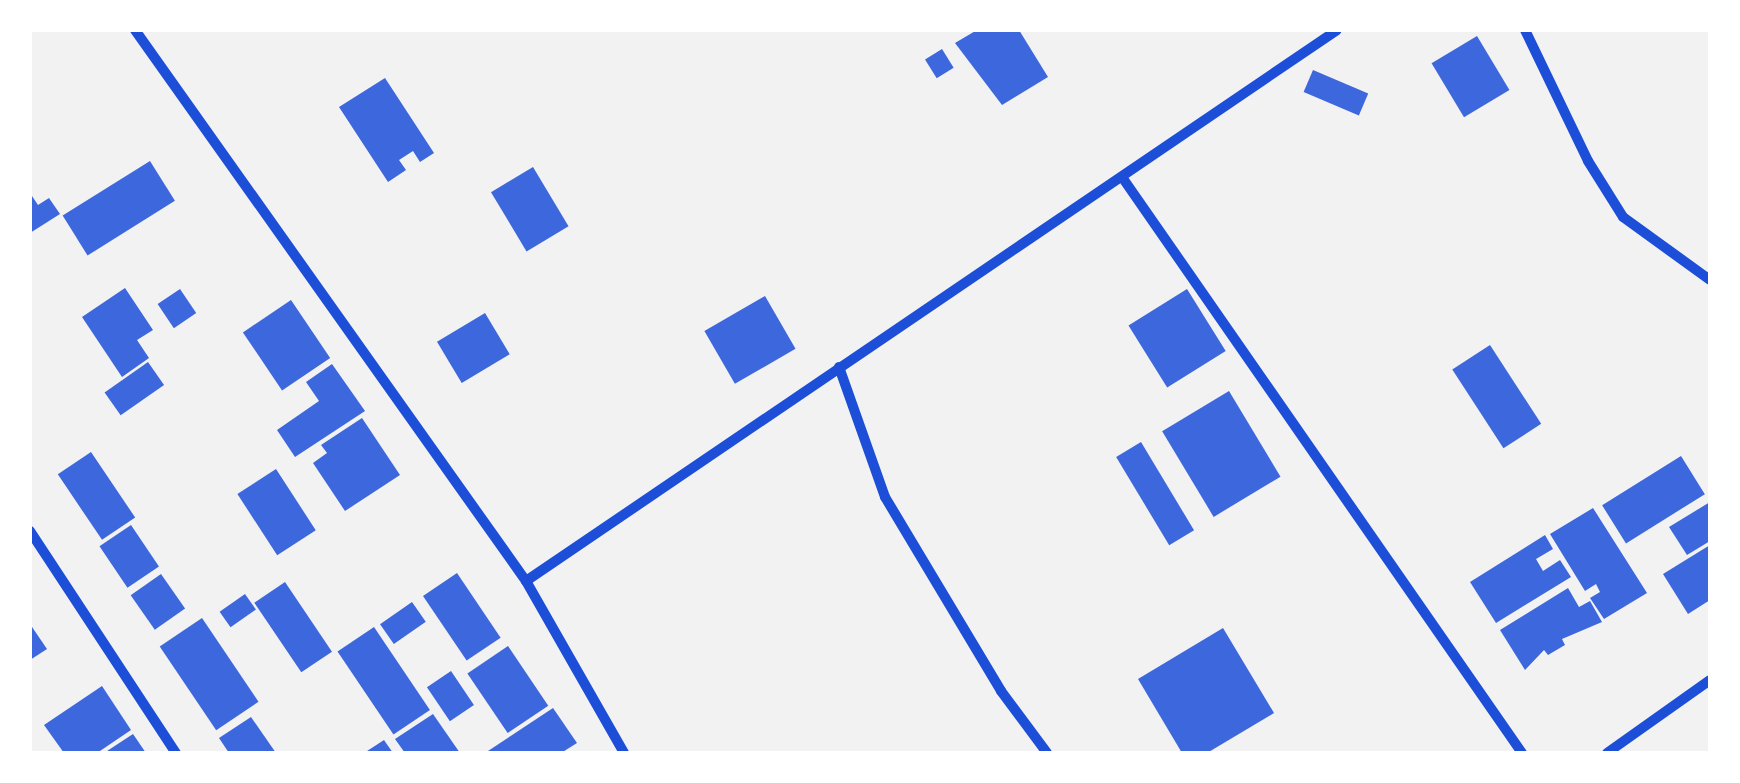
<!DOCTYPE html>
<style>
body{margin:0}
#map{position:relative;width:1740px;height:783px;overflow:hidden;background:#f2f2f2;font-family:Cabin,sans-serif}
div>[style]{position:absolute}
.building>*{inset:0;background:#3d67dc;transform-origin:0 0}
.minor>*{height:10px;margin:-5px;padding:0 5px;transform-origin:5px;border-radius:5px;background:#1d4ed8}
span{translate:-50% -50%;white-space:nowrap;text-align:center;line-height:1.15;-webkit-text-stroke:9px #fff;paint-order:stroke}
.frame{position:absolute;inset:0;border:32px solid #fff;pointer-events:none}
</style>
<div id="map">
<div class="building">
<i style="clip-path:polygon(977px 30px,1019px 30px,1048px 77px,1002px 105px,955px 43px)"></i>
<i style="left:1477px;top:36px;width:63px;height:53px;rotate:59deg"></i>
<i style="left:942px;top:49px;width:22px;height:20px;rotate:58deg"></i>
<i style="left:1313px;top:70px;width:60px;height:24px;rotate:23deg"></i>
<i style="clip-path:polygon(385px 78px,434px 153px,420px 162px,413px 151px,399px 160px,406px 170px,388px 182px,339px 107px)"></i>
<i style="left:150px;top:161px;width:47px;height:103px;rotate:58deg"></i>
<i style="left:533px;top:167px;width:69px;height:49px;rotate:59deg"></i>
<i style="clip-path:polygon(30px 193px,38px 205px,49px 198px,60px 214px,30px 233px)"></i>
<i style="clip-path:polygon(125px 288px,153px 330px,137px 340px,149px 358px,122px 377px,82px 317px)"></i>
<i style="left:180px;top:289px;width:29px;height:27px;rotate:56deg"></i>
<i style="left:1187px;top:289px;width:73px;height:69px;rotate:58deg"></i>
<i style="left:765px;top:296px;width:61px;height:70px;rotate:60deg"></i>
<i style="left:291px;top:300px;width:70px;height:58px;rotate:56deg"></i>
<i style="left:485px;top:313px;width:48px;height:56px;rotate:59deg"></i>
<i style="left:1490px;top:345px;width:94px;height:45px;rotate:57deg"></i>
<i style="left:148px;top:362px;width:28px;height:53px;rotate:55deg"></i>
<i style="clip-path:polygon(332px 364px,365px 411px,295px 457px,277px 430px,319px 401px,306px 382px)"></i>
<i style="left:1229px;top:391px;width:100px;height:78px;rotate:59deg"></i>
<i style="clip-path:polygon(362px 418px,400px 475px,345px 511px,313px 463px,327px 453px,321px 445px)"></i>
<i style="left:1141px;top:442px;width:103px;height:29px;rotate:59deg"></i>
<i style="left:91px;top:452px;width:79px;height:40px;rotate:56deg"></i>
<i style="left:1681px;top:456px;width:45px;height:93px;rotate:58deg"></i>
<i style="left:276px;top:469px;width:73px;height:46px;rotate:57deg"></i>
<i style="clip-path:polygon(1710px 502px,1710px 541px,1687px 555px,1669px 527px)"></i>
<i style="clip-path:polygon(1593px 508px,1647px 593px,1604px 619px,1590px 598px,1600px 592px,1596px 584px,1585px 591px,1550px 534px)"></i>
<i style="left:131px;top:525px;width:50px;height:38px;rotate:56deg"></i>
<i style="clip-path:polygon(1545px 535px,1553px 549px,1536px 559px,1543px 571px,1560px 560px,1571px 577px,1496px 623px,1470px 582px)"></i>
<i style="clip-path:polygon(1710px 545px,1710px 600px,1688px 614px,1663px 574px)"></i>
<i style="left:457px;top:573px;width:78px;height:41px;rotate:56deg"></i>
<i style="left:161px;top:574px;width:42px;height:37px;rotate:55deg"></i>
<i style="left:285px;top:582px;width:84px;height:37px;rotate:56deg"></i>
<i style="clip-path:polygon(1568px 588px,1579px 607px,1590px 601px,1602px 622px,1562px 639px,1565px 645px,1548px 655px,1544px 650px,1525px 670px,1500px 630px)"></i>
<i style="left:245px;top:594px;width:19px;height:31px;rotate:55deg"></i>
<i style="left:412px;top:602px;width:24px;height:39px;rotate:55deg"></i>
<i style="left:202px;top:618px;width:101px;height:51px;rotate:56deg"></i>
<i style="clip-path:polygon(30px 624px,47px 649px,30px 660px)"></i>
<i style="left:374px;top:627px;width:100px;height:44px;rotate:56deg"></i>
<i style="clip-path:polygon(1223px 628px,1274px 713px,1207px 753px,1182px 753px,1138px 679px)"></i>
<i style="left:508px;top:646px;width:72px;height:49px;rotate:56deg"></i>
<i style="left:451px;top:671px;width:41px;height:29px;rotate:56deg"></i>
<i style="clip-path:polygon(102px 686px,131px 730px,97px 753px,64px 753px,44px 725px)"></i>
<i style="clip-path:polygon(553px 708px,577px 743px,561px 753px,485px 753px)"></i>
<i style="clip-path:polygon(433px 714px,460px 753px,405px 753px,395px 739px)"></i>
<i style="clip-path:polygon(251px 717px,276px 753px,229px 753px,219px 738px)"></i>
<i style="clip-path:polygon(133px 734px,146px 753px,104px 753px)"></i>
<i style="clip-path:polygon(384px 740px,393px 753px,364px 753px)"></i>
</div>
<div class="minor">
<i style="left:135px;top:30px;width:676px;rotate:54.64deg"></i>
<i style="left:526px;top:581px;width:198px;rotate:60.3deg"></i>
<i style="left:1525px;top:30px;width:145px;rotate:64.3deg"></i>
<i style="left:1588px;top:161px;width:66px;rotate:58deg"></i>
<i style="left:1623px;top:217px;width:107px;rotate:35.9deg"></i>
<i style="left:1122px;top:177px;width:701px;rotate:55.22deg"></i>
<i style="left:839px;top:367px;width:138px;rotate:70.5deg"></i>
<i style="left:885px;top:497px;width:226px;rotate:59.1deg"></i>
<i style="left:1001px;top:691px;width:77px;rotate:53.4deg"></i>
<i style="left:30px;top:531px;width:266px;rotate:56.7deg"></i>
<i style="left:526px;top:581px;width:980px;rotate:-34.19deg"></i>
<i style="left:1607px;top:753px;width:126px;rotate:-35.3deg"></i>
</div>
<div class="frame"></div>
</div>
